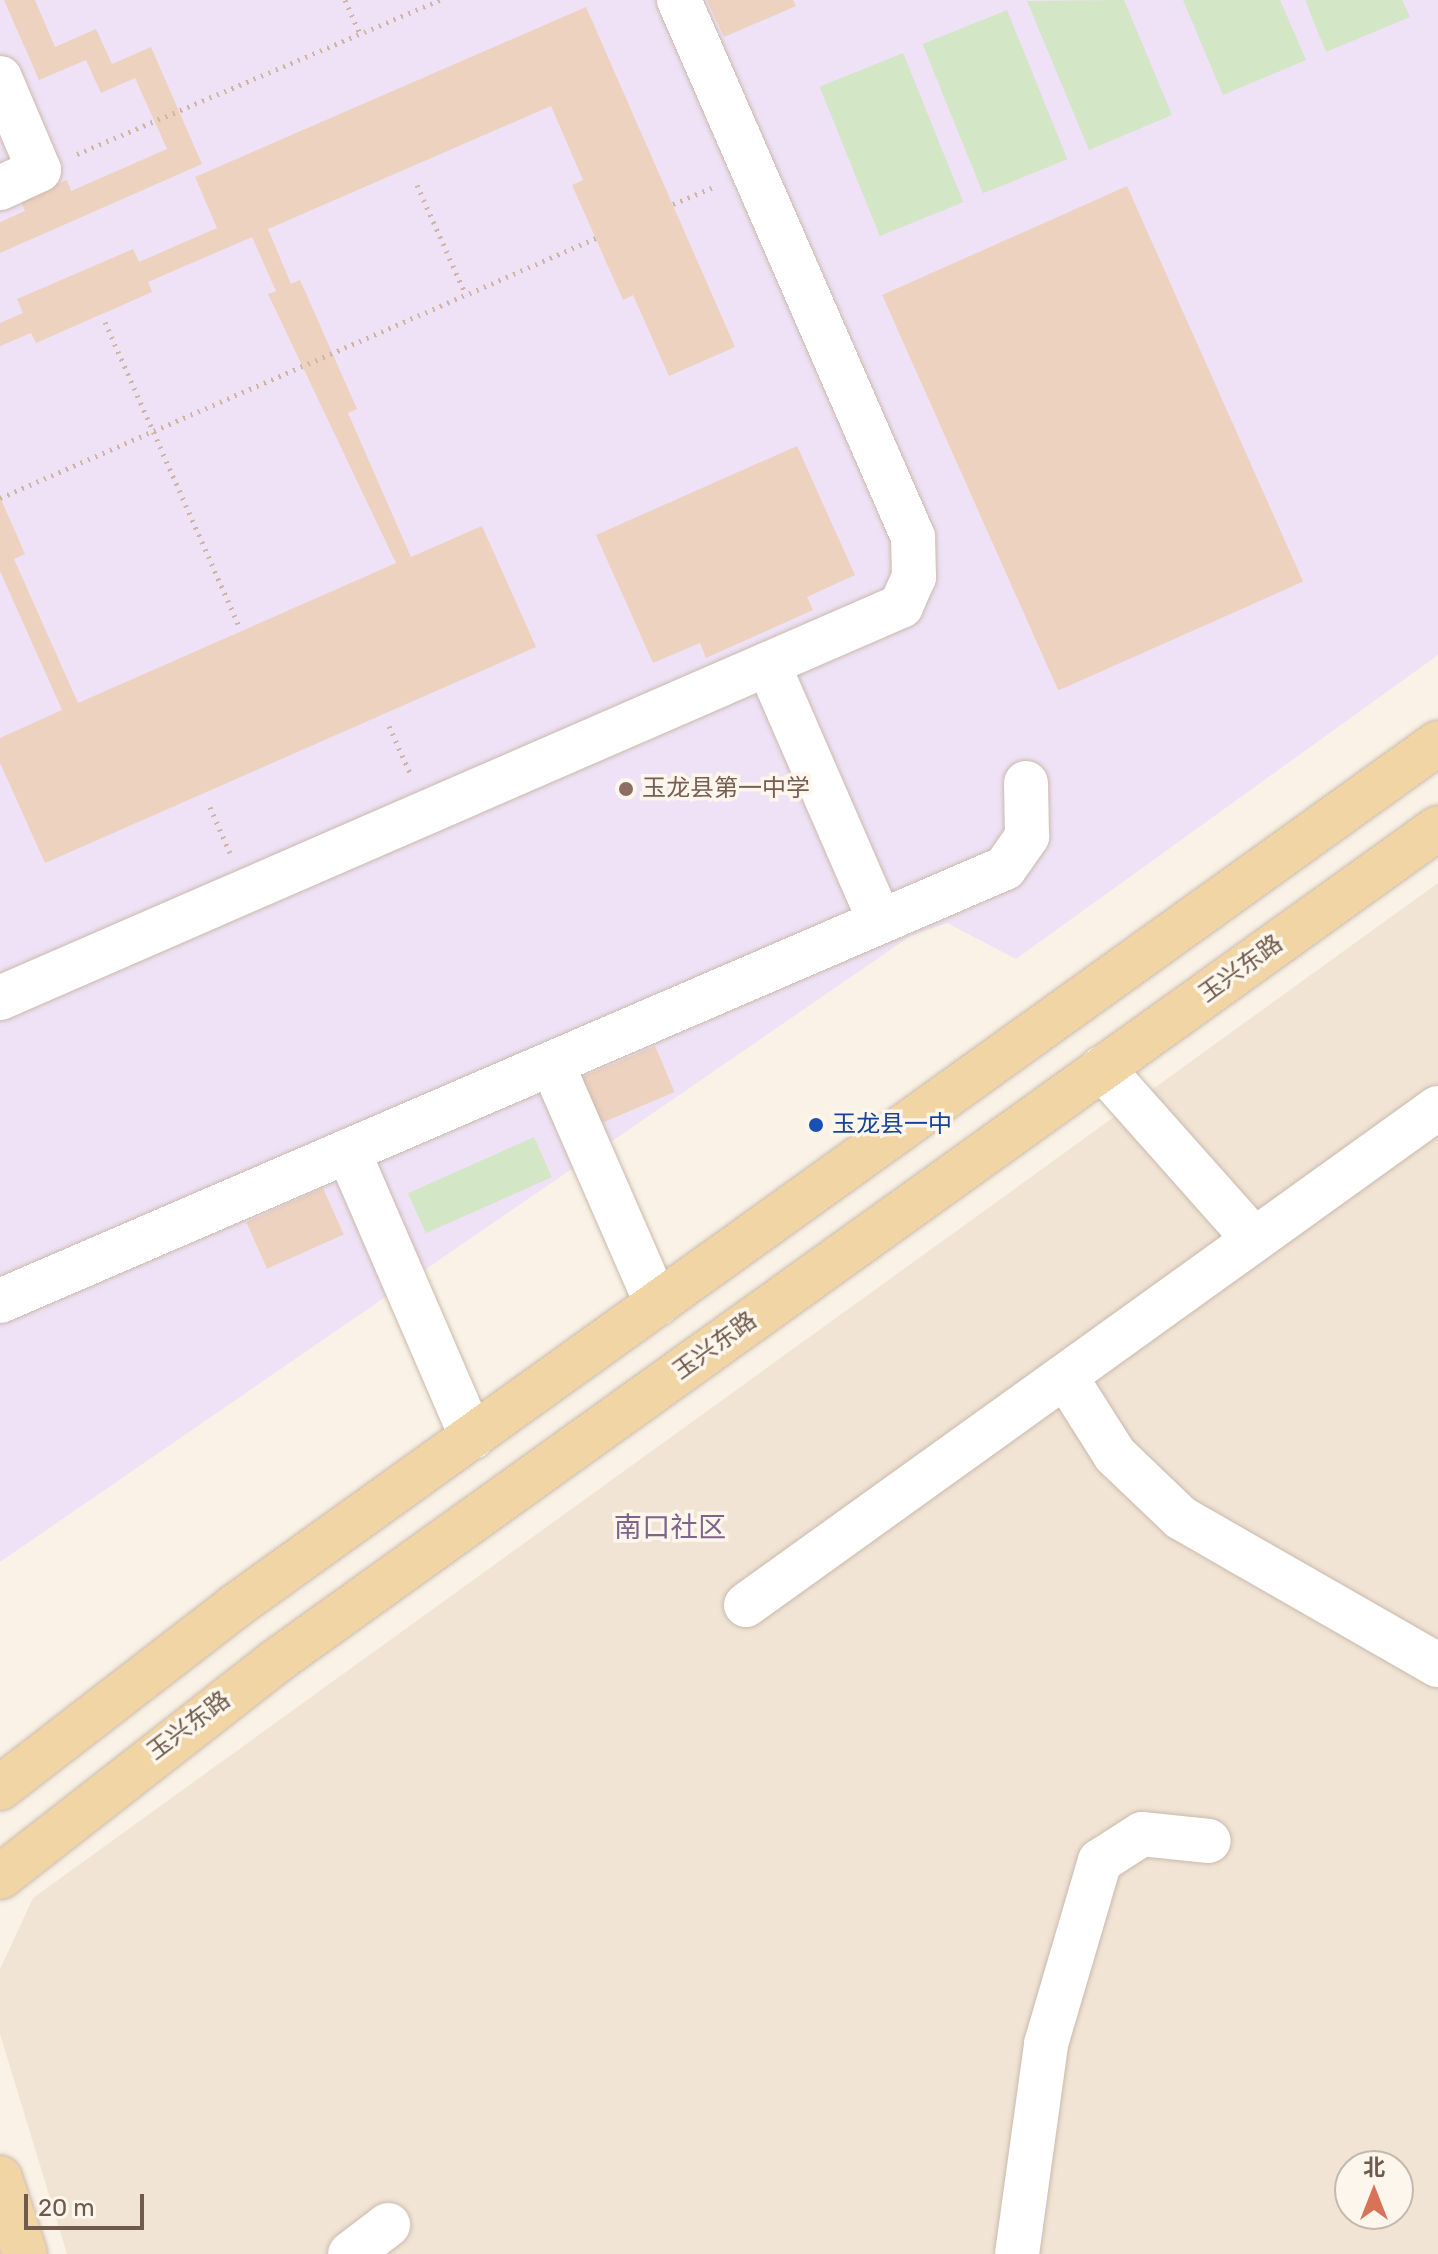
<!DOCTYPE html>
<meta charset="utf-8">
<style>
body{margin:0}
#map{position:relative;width:1438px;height:2254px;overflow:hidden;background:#faf2e6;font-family:Rubik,"Noto Sans SC",sans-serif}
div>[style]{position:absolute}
.residential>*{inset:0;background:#f1e4d5}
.education>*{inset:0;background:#efe2f6}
.green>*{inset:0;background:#d3e6c6;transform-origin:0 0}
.building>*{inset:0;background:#edd2c0;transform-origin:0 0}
.path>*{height:5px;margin-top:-2.5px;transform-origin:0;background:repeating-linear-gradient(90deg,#d1b5a3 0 2px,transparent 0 8px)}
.roads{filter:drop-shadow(0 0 2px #cabaad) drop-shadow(0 0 2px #cabaad)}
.minor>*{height:44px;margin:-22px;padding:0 22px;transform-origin:22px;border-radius:22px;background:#fff}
.major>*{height:44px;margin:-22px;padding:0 22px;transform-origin:22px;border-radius:22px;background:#f2d5a5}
.dots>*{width:22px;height:22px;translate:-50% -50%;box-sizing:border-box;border:4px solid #fdf6ec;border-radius:50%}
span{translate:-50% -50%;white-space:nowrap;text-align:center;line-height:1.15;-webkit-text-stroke:7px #fdf6ec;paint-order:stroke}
.education-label{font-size:24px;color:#785e54}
.left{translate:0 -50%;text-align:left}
.street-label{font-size:24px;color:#705a4d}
.transit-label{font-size:24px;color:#164399}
.quarter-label{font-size:28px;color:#7f658c}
.north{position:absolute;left:1334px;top:2150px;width:80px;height:80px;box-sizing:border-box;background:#fdf6ec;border:2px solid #c5b8ac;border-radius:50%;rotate:0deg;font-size:22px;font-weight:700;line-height:32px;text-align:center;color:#705a4d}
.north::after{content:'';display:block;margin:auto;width:28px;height:36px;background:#d87357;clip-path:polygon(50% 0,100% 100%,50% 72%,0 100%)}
.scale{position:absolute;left:24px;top:2194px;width:120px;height:36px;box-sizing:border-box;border:4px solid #705a4d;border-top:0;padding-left:10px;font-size:24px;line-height:28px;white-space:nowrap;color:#705a4d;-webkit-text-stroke:6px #fdf6ec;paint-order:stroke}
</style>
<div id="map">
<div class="residential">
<i style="clip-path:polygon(evenodd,1438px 883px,1438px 2254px,67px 2254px,0 2034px,0 1969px,33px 1898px,1438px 883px,1350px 2166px,1398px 2166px,1398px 2214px,1350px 2214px,1350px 2166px)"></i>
</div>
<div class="education">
<i style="clip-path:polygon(0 0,1438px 0,1438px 655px,1016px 959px,947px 923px,909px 937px,0 1562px)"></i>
</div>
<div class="green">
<i style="clip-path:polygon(1124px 0,1172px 115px,1089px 150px,1027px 1px)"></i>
<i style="clip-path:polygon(1183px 0,1280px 0,1306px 60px,1223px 95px)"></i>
<i style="clip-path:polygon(1305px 0,1402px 0,1410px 17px,1326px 52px)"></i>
<i style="left:1007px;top:10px;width:161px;height:91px;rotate:68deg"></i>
<i style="left:903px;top:53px;width:161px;height:90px;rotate:68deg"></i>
<i style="left:534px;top:1137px;width:44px;height:138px;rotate:66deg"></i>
</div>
<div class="building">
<i style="clip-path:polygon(4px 0,35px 0,55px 47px,96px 29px,112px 64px,151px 47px,202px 164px,0 253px,0 222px,25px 211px,20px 200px,67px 180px,71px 191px,167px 149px,135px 78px,101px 93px,86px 60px,39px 80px)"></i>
<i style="clip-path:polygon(707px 0,793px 0,796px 6px,724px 37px)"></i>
<i style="clip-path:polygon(586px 7px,735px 347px,669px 376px,633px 295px,623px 300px,572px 185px,583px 180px,551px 106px,268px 229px,291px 284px,300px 280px,357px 409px,348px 413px,411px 557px,482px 526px,536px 647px,45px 863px,0 763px,0 738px,62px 710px,0 571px,0 497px,25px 554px,14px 559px,78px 703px,396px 563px,268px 294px,276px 291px,252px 237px,148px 282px,152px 292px,36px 343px,31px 333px,0 346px,0 323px,23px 313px,17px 299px,133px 249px,139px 262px,217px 228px,195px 177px)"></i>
<i style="left:1127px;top:186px;width:433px;height:268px;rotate:66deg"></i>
<i style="clip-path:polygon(797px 446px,855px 575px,807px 597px,813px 610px,706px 658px,700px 643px,653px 663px,596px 535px)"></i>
<i style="left:655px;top:1046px;width:50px;height:85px;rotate:67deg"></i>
<i style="left:323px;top:1188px;width:51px;height:84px;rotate:66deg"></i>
</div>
<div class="path">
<i style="left:345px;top:0;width:37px;rotate:66deg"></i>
<i style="left:77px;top:154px;width:394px;rotate:-23deg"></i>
<i style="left:417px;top:185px;width:120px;rotate:66deg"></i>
<i style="left:673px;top:204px;width:47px;rotate:-22.7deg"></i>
<i style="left:105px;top:322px;width:330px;rotate:66.2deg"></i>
<i style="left:0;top:498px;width:650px;rotate:-23.57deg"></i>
<i style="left:389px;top:726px;width:54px;rotate:65.8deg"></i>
<i style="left:210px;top:807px;width:50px;rotate:66.5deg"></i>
</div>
<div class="roads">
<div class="minor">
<i style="left:0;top:78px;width:100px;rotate:67deg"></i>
<i style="left:39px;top:170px;width:43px;rotate:155.2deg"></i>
<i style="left:768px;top:664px;width:280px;rotate:66.5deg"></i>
<i style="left:0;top:998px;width:983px;rotate:-23.51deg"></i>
<i style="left:901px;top:606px;width:32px;rotate:-66deg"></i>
<i style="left:914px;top:577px;width:40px;rotate:-91.4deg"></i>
<i style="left:913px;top:537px;width:586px;rotate:-113.55deg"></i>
<i style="left:552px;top:1064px;width:262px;rotate:66.4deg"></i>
<i style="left:1102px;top:1068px;width:229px;rotate:48.4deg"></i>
<i style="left:348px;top:1151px;width:312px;rotate:66.6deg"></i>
<i style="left:0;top:1301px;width:1094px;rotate:-23.31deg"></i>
<i style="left:1005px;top:868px;width:39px;rotate:-55deg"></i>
<i style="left:1027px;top:836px;width:53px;rotate:-91.1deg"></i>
<i style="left:1065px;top:1376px;width:93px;rotate:57.7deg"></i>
<i style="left:1115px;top:1455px;width:91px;rotate:43.7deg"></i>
<i style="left:1181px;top:1518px;width:296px;rotate:29.8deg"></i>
<i style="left:746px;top:1605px;width:852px;rotate:-35.69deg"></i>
<i style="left:350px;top:2254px;width:48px;rotate:-37.3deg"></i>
<i style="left:1017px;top:2254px;width:212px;rotate:-82.1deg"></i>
<i style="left:1046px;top:2044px;width:191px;rotate:-73.6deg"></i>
<i style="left:1100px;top:1861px;width:50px;rotate:-32.7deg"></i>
<i style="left:1142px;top:1834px;width:67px;rotate:6deg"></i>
</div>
<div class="major">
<i style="left:0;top:1788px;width:296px;rotate:-37.7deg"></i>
<i style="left:234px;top:1607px;width:1482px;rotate:-35.66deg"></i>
<i style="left:0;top:1877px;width:349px;rotate:-38deg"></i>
<i style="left:275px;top:1662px;width:1431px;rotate:-35.64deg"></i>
<i style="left:0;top:2178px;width:80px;rotate:71.8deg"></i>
</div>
</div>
<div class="dots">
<i style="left:626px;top:789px;background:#8d6e63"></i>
<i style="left:816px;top:1125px;background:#1a4fb4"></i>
</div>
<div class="education-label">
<span class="left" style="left:642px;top:789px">玉龙县第一中学</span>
</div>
<div class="street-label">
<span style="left:1241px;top:969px;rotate:-36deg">玉兴东路</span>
<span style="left:715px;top:1346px;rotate:-36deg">玉兴东路</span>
<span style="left:189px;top:1726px;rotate:-37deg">玉兴东路</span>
</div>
<div class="transit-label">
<span class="left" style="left:832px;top:1125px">玉龙县一中</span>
</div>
<div class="quarter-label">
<span style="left:670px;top:1528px">南口社区</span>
</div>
<div class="north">北</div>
<div class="scale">20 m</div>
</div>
